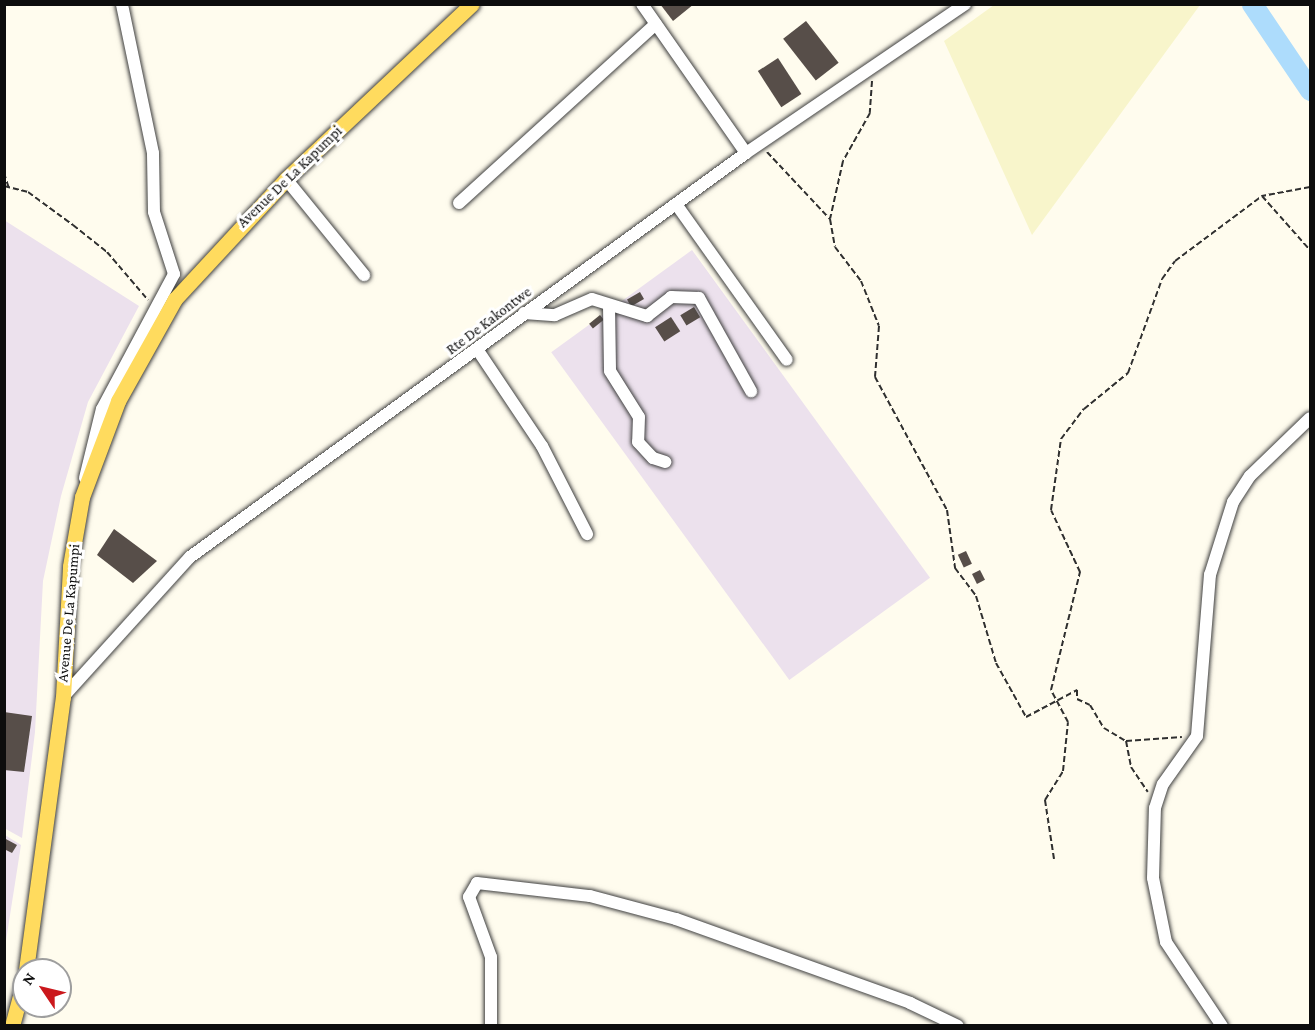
<!DOCTYPE html>
<style>
body{margin:0}
#map{position:relative;width:1315px;height:1030px;overflow:hidden;background:#fffcee;font-family:"Crimson Pro",serif}
div>[style]{position:absolute}
.industrial>*{inset:0;background:#ece1ed;transform-origin:0 0}
.farmland>*{inset:0;background:#f8f5cb}
.river>*{height:21px;margin:-10.5px;padding:0 10.5px;transform-origin:10.5px;border-radius:10.5px;background:#addcfc}
.building>*{inset:0;background:#574e49;transform-origin:0 0}
.path>*{height:2px;margin-top:-1px;transform-origin:0;background:repeating-linear-gradient(90deg,#2f2f2f 0 6px,transparent 0 9px)}
.roads{filter:drop-shadow(0 0 2px #404040) drop-shadow(0 0 2px #404040)}
.minor>*{height:12px;margin:-6px;padding:0 6px;transform-origin:6px;border-radius:6px;background:#fff}
.major>*{height:15px;margin:-7.5px;padding:0 7.5px;transform-origin:7.5px;border-radius:7.5px;background:#ffdb5e}
span{translate:-50% -50%;white-space:nowrap;text-align:center;line-height:1.15;-webkit-text-stroke:6px #fff;paint-order:stroke}
.street-label{font-size:15px;color:#0d0d0d}
.frame{position:absolute;inset:0;border:6px solid #0d0d0d;pointer-events:none}
.north{position:absolute;left:12px;top:958px;width:60px;height:60px;box-sizing:border-box;background:#fff;border:2px solid #9e9e9e;border-radius:50%;rotate:305deg;font-size:16px;font-weight:700;line-height:24px;text-align:center;color:#0d0d0d}
.north::after{content:'';display:block;margin:auto;width:21px;height:27px;background:#cb181c;clip-path:polygon(50% 0,100% 100%,50% 72%,0 100%)}
</style>
<div id="map">
<div class="industrial">
<i style="clip-path:polygon(4px 220px,139px 306px,88px 402px,61px 496px,43px 581px,35px 732px,22px 838px,4px 828px)"></i>
<i style="left:692px;top:250px;width:405px;height:174px;rotate:54deg"></i>
<i style="clip-path:polygon(5px 835px,21px 845px,5px 947px)"></i>
</div>
<div class="farmland">
<i style="clip-path:polygon(994px 5px,1200px 5px,1032px 235px,944px 41px)"></i>
</div>
<div class="river">
<i style="left:1252px;top:4px;width:104px;rotate:56deg"></i>
</div>
<div class="building">
<i style="clip-path:polygon(660px 4px,694px 4px,673px 21px)"></i>
<i style="left:806px;top:21px;width:53px;height:29px;rotate:52deg"></i>
<i style="left:778px;top:58px;width:43px;height:24px;rotate:57deg"></i>
<i style="left:640px;top:292px;width:8px;height:15px;rotate:60deg"></i>
<i style="left:694px;top:307px;width:12px;height:16px;rotate:59deg"></i>
<i style="left:600px;top:315px;width:6px;height:14px;rotate:51deg"></i>
<i style="left:671px;top:317px;width:17px;height:19px;rotate:57deg"></i>
<i style="clip-path:polygon(114px 529px,157px 561px,133px 583px,97px 555px)"></i>
<i style="left:966px;top:551px;width:14px;height:9px;rotate:65deg"></i>
<i style="left:980px;top:570px;width:11px;height:9px;rotate:63deg"></i>
<i style="clip-path:polygon(4px 712px,32px 716px,24px 772px,4px 770px)"></i>
<i style="clip-path:polygon(4px 838px,17px 845px,12px 853px,4px 849px)"></i>
</div>
<div class="path">
<i style="left:872px;top:81px;width:32px;rotate:94deg"></i>
<i style="left:870px;top:113px;width:55px;rotate:119.4deg"></i>
<i style="left:843px;top:161px;width:59px;rotate:102.6deg"></i>
<i style="left:830px;top:219px;width:28px;rotate:80deg"></i>
<i style="left:835px;top:247px;width:43px;rotate:52.6deg"></i>
<i style="left:861px;top:281px;width:48px;rotate:68.2deg"></i>
<i style="left:879px;top:326px;width:51px;rotate:94.5deg"></i>
<i style="left:875px;top:377px;width:151px;rotate:61.6deg"></i>
<i style="left:947px;top:510px;width:59px;rotate:82.1deg"></i>
<i style="left:955px;top:568px;width:35px;rotate:53deg"></i>
<i style="left:976px;top:596px;width:70px;rotate:73.4deg"></i>
<i style="left:996px;top:663px;width:62px;rotate:60.9deg"></i>
<i style="left:1026px;top:717px;width:58px;rotate:-27.9deg"></i>
<i style="left:1077px;top:690px;width:9px;rotate:90deg"></i>
<i style="left:1077px;top:699px;width:14px;rotate:25deg"></i>
<i style="left:1090px;top:705px;width:27px;rotate:59deg"></i>
<i style="left:1104px;top:728px;width:26px;rotate:31deg"></i>
<i style="left:1126px;top:741px;width:56px;rotate:-4.1deg"></i>
<i style="left:767px;top:152px;width:92px;rotate:46.8deg"></i>
<i style="left:4px;top:173px;width:16px;rotate:72deg"></i>
<i style="left:4px;top:186px;width:25px;rotate:14deg"></i>
<i style="left:28px;top:192px;width:56px;rotate:36.3deg"></i>
<i style="left:73px;top:225px;width:43px;rotate:38.5deg"></i>
<i style="left:107px;top:252px;width:63px;rotate:49.5deg"></i>
<i style="left:1310px;top:187px;width:49px;rotate:169.4deg"></i>
<i style="left:1262px;top:196px;width:72px;rotate:48.4deg"></i>
<i style="left:1126px;top:741px;width:26px;rotate:79deg"></i>
<i style="left:1131px;top:767px;width:30px;rotate:56deg"></i>
<i style="left:1054px;top:859px;width:60px;rotate:-98.7deg"></i>
<i style="left:1045px;top:800px;width:34px;rotate:-58deg"></i>
<i style="left:1063px;top:771px;width:49px;rotate:-84.2deg"></i>
<i style="left:1068px;top:722px;width:36px;rotate:-118deg"></i>
<i style="left:1051px;top:690px;width:122px;rotate:-76.2deg"></i>
<i style="left:1080px;top:572px;width:68px;rotate:-115.1deg"></i>
<i style="left:1051px;top:510px;width:72px;rotate:-82deg"></i>
<i style="left:1061px;top:439px;width:38px;rotate:-53deg"></i>
<i style="left:1084px;top:409px;width:57px;rotate:-39.3deg"></i>
<i style="left:1128px;top:373px;width:100px;rotate:-70.1deg"></i>
<i style="left:1162px;top:279px;width:22px;rotate:-54deg"></i>
<i style="left:1175px;top:261px;width:109px;rotate:-36.8deg"></i>
</div>
<div class="roads">
<div class="minor">
<i style="left:642px;top:4px;width:182px;rotate:55.1deg"></i>
<i style="left:286px;top:179px;width:124px;rotate:50.9deg"></i>
<i style="left:459px;top:203px;width:266px;rotate:-42.3deg"></i>
<i style="left:676px;top:204px;width:191px;rotate:54.6deg"></i>
<i style="left:609px;top:306px;width:65px;rotate:89.1deg"></i>
<i style="left:610px;top:371px;width:54px;rotate:57.8deg"></i>
<i style="left:639px;top:417px;width:25px;rotate:92deg"></i>
<i style="left:638px;top:442px;width:22px;rotate:47deg"></i>
<i style="left:653px;top:458px;width:13px;rotate:18deg"></i>
<i style="left:524px;top:313px;width:31px;rotate:4deg"></i>
<i style="left:555px;top:315px;width:40px;rotate:-23.4deg"></i>
<i style="left:592px;top:299px;width:58px;rotate:17.2deg"></i>
<i style="left:647px;top:316px;width:31px;rotate:-38deg"></i>
<i style="left:671px;top:297px;width:28px;rotate:2deg"></i>
<i style="left:699px;top:298px;width:107px;rotate:60.8deg"></i>
<i style="left:477px;top:349px;width:117px;rotate:56.2deg"></i>
<i style="left:542px;top:446px;width:99px;rotate:62.9deg"></i>
<i style="left:85px;top:478px;width:71px;rotate:-76.2deg"></i>
<i style="left:102px;top:409px;width:153px;rotate:-61.9deg"></i>
<i style="left:174px;top:274px;width:65px;rotate:-107.9deg"></i>
<i style="left:154px;top:212px;width:59px;rotate:-91deg"></i>
<i style="left:153px;top:153px;width:152px;rotate:-101.8deg"></i>
<i style="left:63px;top:697px;width:189px;rotate:-47.8deg"></i>
<i style="left:190px;top:557px;width:687px;rotate:-36deg"></i>
<i style="left:746px;top:153px;width:265px;rotate:-34.2deg"></i>
<i style="left:491px;top:1026px;width:69px;rotate:-90deg"></i>
<i style="left:491px;top:957px;width:64px;rotate:-110.1deg"></i>
<i style="left:469px;top:897px;width:16px;rotate:-60deg"></i>
<i style="left:477px;top:883px;width:114px;rotate:6.6deg"></i>
<i style="left:590px;top:896px;width:89px;rotate:15deg"></i>
<i style="left:676px;top:919px;width:249px;rotate:19.7deg"></i>
<i style="left:910px;top:1003px;width:53px;rotate:25.6deg"></i>
<i style="left:1222px;top:1026px;width:101px;rotate:-123.7deg"></i>
<i style="left:1166px;top:942px;width:65px;rotate:-101.5deg"></i>
<i style="left:1153px;top:878px;width:70px;rotate:-88.4deg"></i>
<i style="left:1155px;top:808px;width:25px;rotate:-72deg"></i>
<i style="left:1163px;top:784px;width:59px;rotate:-54.7deg"></i>
<i style="left:1197px;top:736px;width:162px;rotate:-85.4deg"></i>
<i style="left:1210px;top:575px;width:77px;rotate:-72.5deg"></i>
<i style="left:1233px;top:502px;width:31px;rotate:-57deg"></i>
<i style="left:1250px;top:476px;width:83px;rotate:-44deg"></i>
</div>
<div class="major">
<i style="left:26px;top:970px;width:275px;rotate:-82.3deg"></i>
<i style="left:63px;top:697px;width:131px;rotate:-86.9deg"></i>
<i style="left:70px;top:566px;width:70px;rotate:-80.1deg"></i>
<i style="left:82px;top:497px;width:103px;rotate:-69.4deg"></i>
<i style="left:118px;top:401px;width:117px;rotate:-60.8deg"></i>
<i style="left:175px;top:299px;width:163px;rotate:-47.2deg"></i>
<i style="left:286px;top:179px;width:255px;rotate:-43.3deg"></i>
<i style="left:12px;top:1026px;width:47px;rotate:-75.1deg"></i>
</div>
</div>
<div class="street-label">
<span style="left:290px;top:177px;rotate:-44deg">Avenue De La Kapumpi</span>
<span style="left:489px;top:321px;rotate:-37deg">Rte De Kakontwe</span>
<span style="left:69px;top:613px;rotate:-85deg">Avenue De La Kapumpi</span>
</div>
<div class="frame"></div>
<div class="north">N</div>
</div>
